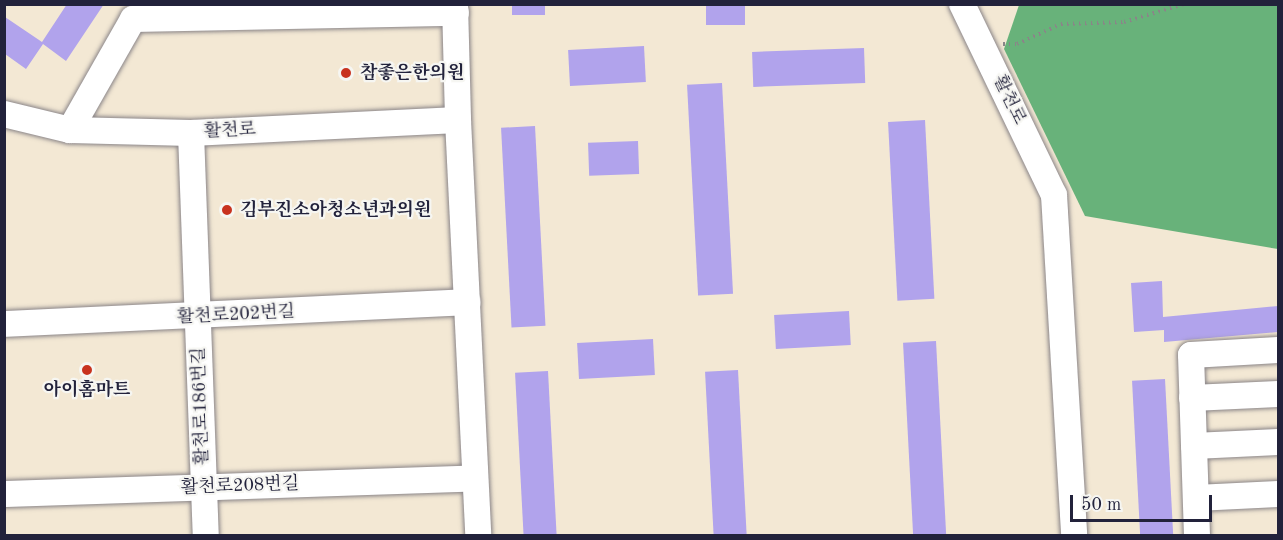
<!DOCTYPE html>
<meta charset="utf-8">
<style>
body{margin:0}
#map{position:relative;width:1283px;height:540px;overflow:hidden;background:#f3e8d4;font-family:"Old Standard TT","Noto Serif KR",serif}
div>[style]{position:absolute}
.forest>*{inset:0;background:#68b27a}
.building>*{inset:0;background:#b1a3ec;transform-origin:0 0}
.path>*{height:4px;margin-top:-2px;transform-origin:0;background:repeating-linear-gradient(90deg,#8a8588 0 1.5px,transparent 0 6px)}
.roads{filter:drop-shadow(0 0 2px #8a8588) drop-shadow(0 0 2px #8a8588)}
.minor>*{height:26px;margin:-13px;padding:0 13px;transform-origin:13px;border-radius:13px;background:#fff}
.dots>*{width:16px;height:16px;translate:-50% -50%;box-sizing:border-box;border:3px solid #f6f6f2;border-radius:50%}
span{translate:-50% -50%;white-space:nowrap;text-align:center;line-height:1.15;-webkit-text-stroke:4.5px #f6f6f2;paint-order:stroke}
.poi-label{font-size:18px;color:#22223b;font-weight:700}
.left{translate:0 -50%;text-align:left}
.street-label{font-size:18px;color:#22223b}
.frame{position:absolute;inset:0;border:6px solid #22223b;pointer-events:none}
.scale{position:absolute;left:1070px;top:495px;width:142px;height:27px;box-sizing:border-box;border:3px solid #22223b;border-top:0;padding-left:8px;font-size:18px;line-height:21px;white-space:nowrap;color:#22223b;-webkit-text-stroke:4px #f6f6f2;paint-order:stroke}
</style>
<div id="map">
<div class="forest">
<i style="clip-path:polygon(1019px 5px,1278px 5px,1278px 249px,1085px 216px,1004px 49px)"></i>
</div>
<div class="building">
<i style="clip-path:polygon(67px 4px,104px 4px,66px 61px,43px 44px,26px 69px,5px 54px,5px 17px,42px 42px)"></i>
<i style="left:512px;top:4px;width:33px;height:11px"></i>
<i style="left:706px;top:4px;width:39px;height:21px"></i>
<i style="left:644px;top:46px;width:36px;height:76px;rotate:87deg"></i>
<i style="left:864px;top:48px;width:35px;height:112px;rotate:88deg"></i>
<i style="left:722px;top:83px;width:211px;height:35px;rotate:87deg"></i>
<i style="left:925px;top:120px;width:179px;height:37px;rotate:87deg"></i>
<i style="left:535px;top:126px;width:200px;height:34px;rotate:87deg"></i>
<i style="left:638px;top:141px;width:33px;height:50px;rotate:88deg"></i>
<i style="clip-path:polygon(1162px 281px,1163px 317px,1278px 306px,1278px 332px,1164px 342px,1164px 330px,1134px 332px,1131px 283px)"></i>
<i style="left:849px;top:311px;width:34px;height:75px;rotate:87deg"></i>
<i style="left:653px;top:339px;width:36px;height:76px;rotate:87deg"></i>
<i style="left:936px;top:341px;width:195px;height:33px;rotate:87deg"></i>
<i style="left:738px;top:370px;width:166px;height:33px;rotate:87deg"></i>
<i style="left:548px;top:371px;width:165px;height:33px;rotate:87deg"></i>
<i style="left:1165px;top:379px;width:157px;height:33px;rotate:87deg"></i>
</div>
<div class="path">
<i style="left:1003px;top:44px;width:14px"></i>
<i style="left:1017px;top:44px;width:48px;rotate:-24.4deg"></i>
<i style="left:1061px;top:24px;width:63px;rotate:-1.8deg"></i>
<i style="left:1124px;top:22px;width:63px;rotate:-16.7deg"></i>
</div>
<div class="roads">
<div class="minor">
<i style="left:455px;top:4px;width:116px;rotate:88.5deg"></i>
<i style="left:962px;top:4px;width:212px;rotate:64.3deg"></i>
<i style="left:1054px;top:195px;width:342px;rotate:86.6deg"></i>
<i style="left:4px;top:114px;width:68px;rotate:13.6deg"></i>
<i style="left:70px;top:130px;width:121px;rotate:1.4deg"></i>
<i style="left:191px;top:133px;width:267px;rotate:-2.8deg"></i>
<i style="left:458px;top:120px;width:416px;rotate:87.2deg"></i>
<i style="left:70px;top:130px;width:128px;rotate:-60.4deg"></i>
<i style="left:133px;top:19px;width:323px;rotate:-1.1deg"></i>
<i style="left:191px;top:133px;width:403px;rotate:87.9deg"></i>
<i style="left:4px;top:324px;width:464px;rotate:-2.7deg"></i>
<i style="left:1192px;top:398px;width:86px;rotate:-2.7deg"></i>
<i style="left:1194px;top:446px;width:84px;rotate:-2.7deg"></i>
<i style="left:4px;top:494px;width:471px;rotate:-1.9deg"></i>
<i style="left:1196px;top:498px;width:82px;rotate:-2.8deg"></i>
<i style="left:1197px;top:536px;width:181px;rotate:-91.9deg"></i>
<i style="left:1191px;top:355px;width:87px;rotate:-3.3deg"></i>
</div>
</div>
<div class="dots">
<i style="left:346px;top:73px;background:#c8321e"></i>
<i style="left:227px;top:210px;background:#c8321e"></i>
<i style="left:87px;top:370px;background:#c8321e"></i>
</div>
<div class="poi-label">
<span class="left" style="left:360px;top:73px">참좋은한의원</span>
<span class="left" style="left:240px;top:210px">김부진소아청소년과의원</span>
<span style="left:87px;top:390px">아이홈마트</span>
</div>
<div class="street-label">
<span style="left:1009px;top:100px;rotate:64deg">활천로</span>
<span style="left:230px;top:131px;rotate:-3deg">활천로</span>
<span style="left:236px;top:315px;rotate:-3deg">활천로202번길</span>
<span style="left:201px;top:406px;rotate:-92deg">활천로186번길</span>
<span style="left:240px;top:486px;rotate:-2deg">활천로208번길</span>
</div>
<div class="frame"></div>
<div class="scale">50 m</div>
</div>
